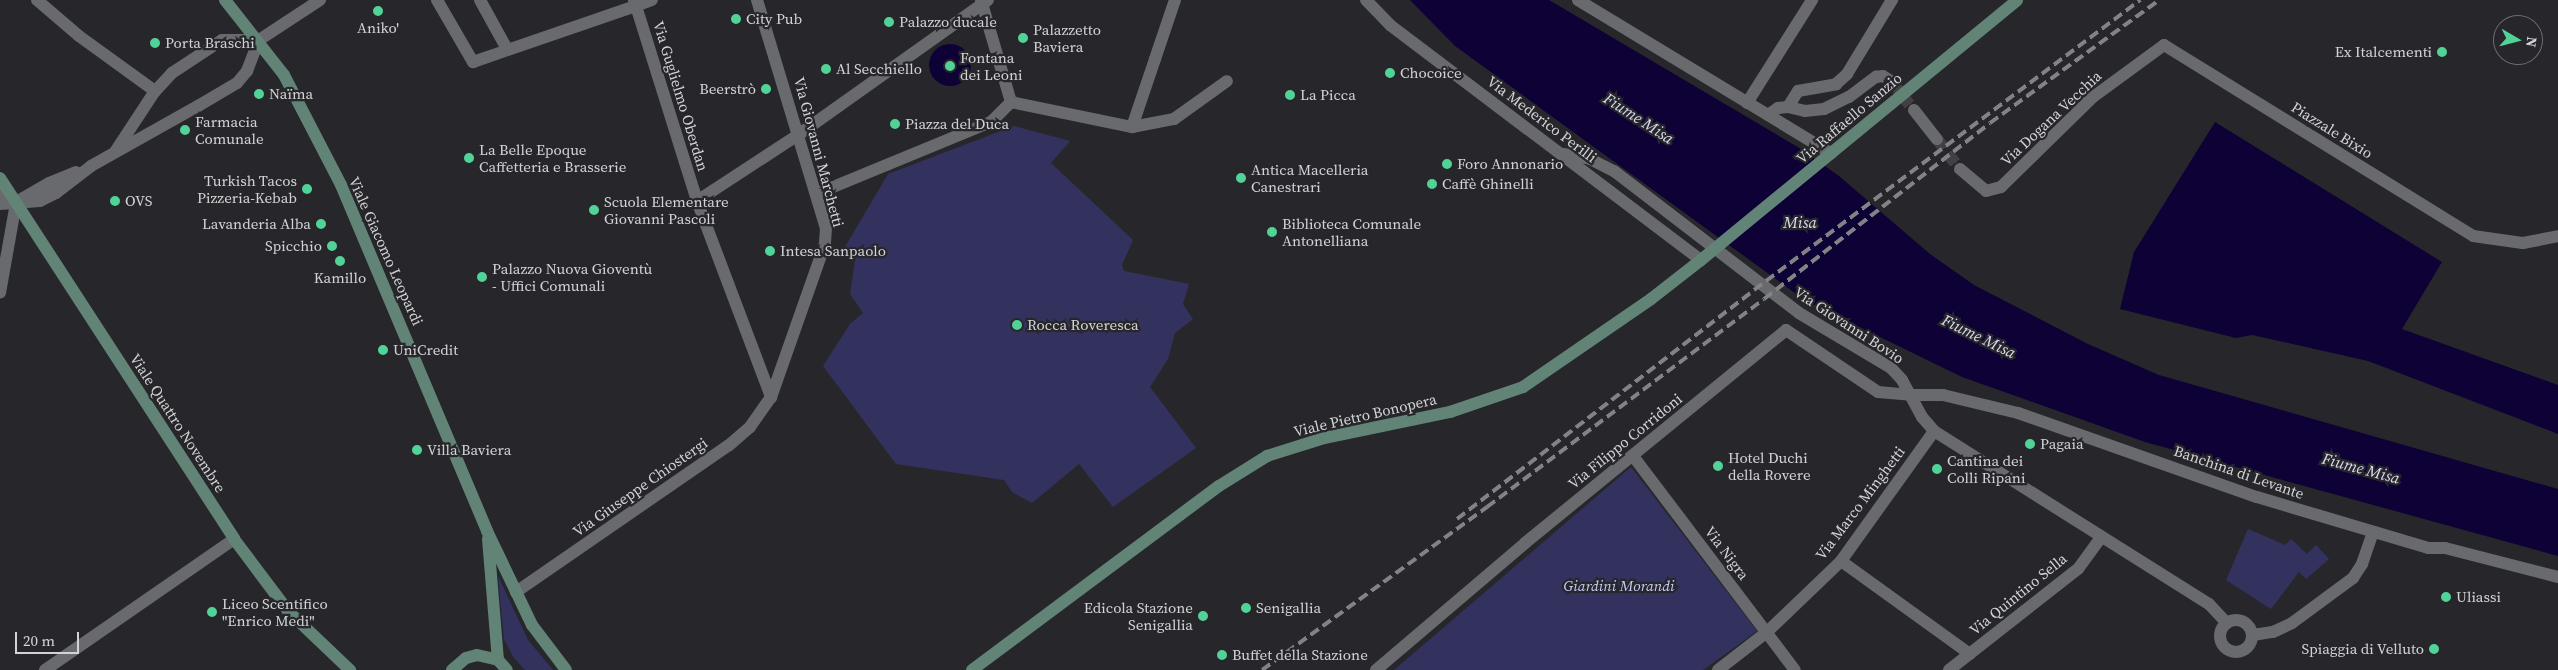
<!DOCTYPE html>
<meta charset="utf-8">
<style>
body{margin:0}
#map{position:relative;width:2558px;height:670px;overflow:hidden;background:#27272b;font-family:"Source Serif 4",serif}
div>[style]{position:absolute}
.green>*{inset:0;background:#33325e}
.water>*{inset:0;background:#0e0136}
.round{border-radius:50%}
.minor-tunnel>*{height:12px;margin-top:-6px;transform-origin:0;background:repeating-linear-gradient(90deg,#414144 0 12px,transparent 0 18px)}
.pedestrian>*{height:12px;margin:-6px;padding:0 6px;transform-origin:6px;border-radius:6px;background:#696a6e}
.minor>*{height:12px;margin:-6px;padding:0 6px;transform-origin:6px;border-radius:6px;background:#696a6e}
.minor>.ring{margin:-6px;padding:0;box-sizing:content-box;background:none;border:12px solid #696a6e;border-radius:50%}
.tertiary>*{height:12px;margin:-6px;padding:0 6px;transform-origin:6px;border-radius:6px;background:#696a6e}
.secondary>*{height:12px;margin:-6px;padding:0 6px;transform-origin:6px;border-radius:6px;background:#618477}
.rail>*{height:4px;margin-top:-2px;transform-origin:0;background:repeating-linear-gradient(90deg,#828386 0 10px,transparent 0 15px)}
.dots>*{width:14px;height:14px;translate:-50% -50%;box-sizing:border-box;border:2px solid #27272b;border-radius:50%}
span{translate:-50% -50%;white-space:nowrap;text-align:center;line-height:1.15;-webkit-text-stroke:4.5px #27272b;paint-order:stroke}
.poi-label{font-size:15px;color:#d2d3d5}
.left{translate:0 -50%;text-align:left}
.right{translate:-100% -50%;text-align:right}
.street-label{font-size:15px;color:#d2d3d5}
.park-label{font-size:15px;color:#c8caf6;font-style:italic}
.water-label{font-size:16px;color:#dadbf1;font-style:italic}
.north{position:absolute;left:2493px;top:15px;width:50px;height:50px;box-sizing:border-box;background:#27272b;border:1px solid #6b6c6f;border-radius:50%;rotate:98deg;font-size:14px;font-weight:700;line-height:20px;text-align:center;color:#d2d3d5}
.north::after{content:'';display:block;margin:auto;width:18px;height:22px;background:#51d398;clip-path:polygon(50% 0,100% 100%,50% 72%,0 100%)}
.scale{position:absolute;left:15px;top:632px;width:64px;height:22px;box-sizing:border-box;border:2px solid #d2d3d5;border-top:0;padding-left:6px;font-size:15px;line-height:18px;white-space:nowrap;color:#d2d3d5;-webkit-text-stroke:4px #27272b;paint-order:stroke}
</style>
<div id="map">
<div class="green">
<i style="clip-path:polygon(1014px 126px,1070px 141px,1051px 163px,1133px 240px,1122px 265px,1124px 271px,1189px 284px,1183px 304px,1193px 319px,1175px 333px,1168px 359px,1150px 387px,1196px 448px,1113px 507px,1079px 464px,1032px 503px,1012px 492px,1004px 480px,896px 464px,823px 366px,850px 324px,863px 313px,850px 294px,855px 260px,845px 247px,888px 174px)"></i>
<i style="clip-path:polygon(1631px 467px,1757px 631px,1703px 670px,1394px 670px)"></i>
<i style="clip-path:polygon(2248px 529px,2285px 545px,2291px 539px,2307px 554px,2316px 545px,2329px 559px,2306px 579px,2299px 572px,2271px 609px,2226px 580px)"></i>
<i style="clip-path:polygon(498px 576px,528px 640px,553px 670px,525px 670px,514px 658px,504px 640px)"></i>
</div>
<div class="water">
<i style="clip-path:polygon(1410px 0,1549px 0,1801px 149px,1839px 176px,1930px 254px,1974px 285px,2088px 344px,2159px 375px,2558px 489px,2558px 556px,2145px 442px,1962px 377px,1806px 301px,1455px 46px)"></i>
<i class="round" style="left:929px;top:44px;width:42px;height:42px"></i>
<i style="clip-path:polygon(2215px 122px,2442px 262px,2402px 329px,2558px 385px,2558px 434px,2368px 361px,2252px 335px,2236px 338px,2120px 309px,2134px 252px)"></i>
</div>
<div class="minor-tunnel">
<i style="left:1891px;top:81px;width:37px;rotate:52deg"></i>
<i style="left:1937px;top:139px;width:38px;rotate:53deg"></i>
</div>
<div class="pedestrian">
<i style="left:480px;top:0;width:56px;rotate:61.1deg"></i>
<i style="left:634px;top:0;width:6px;rotate:72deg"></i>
<i style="left:636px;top:6px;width:17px;rotate:-21deg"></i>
<i style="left:757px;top:0;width:238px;rotate:73.2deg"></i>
<i style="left:826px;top:228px;width:16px;rotate:94deg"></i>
<i style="left:825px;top:244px;width:162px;rotate:109.4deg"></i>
<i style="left:981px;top:0;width:106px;rotate:73.6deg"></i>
<i style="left:1011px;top:102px;width:124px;rotate:11.7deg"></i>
<i style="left:1132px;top:127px;width:43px;rotate:-10.8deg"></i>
<i style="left:1174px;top:119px;width:65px;rotate:-35.6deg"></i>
<i style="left:1132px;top:127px;width:72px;rotate:-71.3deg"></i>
<i style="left:816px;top:194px;width:189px;rotate:-22.4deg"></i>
<i style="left:991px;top:122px;width:28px;rotate:-45deg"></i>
<i style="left:697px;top:201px;width:121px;rotate:-33.2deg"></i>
<i style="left:798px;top:135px;width:233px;rotate:-35.4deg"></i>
<i style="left:1911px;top:395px;width:32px"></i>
<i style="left:1943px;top:395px;width:77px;rotate:13.5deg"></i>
<i style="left:2018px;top:413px;width:253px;rotate:19.4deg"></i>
<i style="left:2257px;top:497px;width:178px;rotate:16.6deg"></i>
<i style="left:2428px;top:548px;width:17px"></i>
<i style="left:2445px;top:548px;width:117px;rotate:14.4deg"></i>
</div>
<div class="minor">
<i style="left:37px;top:0;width:55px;rotate:40.6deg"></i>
<i style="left:79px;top:36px;width:94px;rotate:35.9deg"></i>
<i style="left:437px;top:0;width:72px;rotate:59.9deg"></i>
<i style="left:473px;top:62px;width:172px;rotate:-19deg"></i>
<i style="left:636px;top:6px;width:204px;rotate:72.6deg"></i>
<i style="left:697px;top:201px;width:210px;rotate:69.3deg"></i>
<i style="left:771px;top:397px;width:37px;rotate:125deg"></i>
<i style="left:750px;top:427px;width:28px;rotate:139deg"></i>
<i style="left:729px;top:445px;width:259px;rotate:145.4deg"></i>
<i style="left:1366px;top:0;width:35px;rotate:46deg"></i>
<i style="left:1390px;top:25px;width:390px;rotate:37.1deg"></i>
<i style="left:1578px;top:0;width:296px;rotate:31.2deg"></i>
<i style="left:259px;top:40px;width:73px;rotate:-33.3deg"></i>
<i style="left:1155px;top:59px;width:62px;rotate:-71.3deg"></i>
<i style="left:1747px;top:103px;width:122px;rotate:-57.7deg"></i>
<i style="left:1788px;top:107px;width:19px;rotate:-58deg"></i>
<i style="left:1798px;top:91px;width:39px;rotate:-10deg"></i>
<i style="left:1836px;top:84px;width:15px;rotate:-42deg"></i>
<i style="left:1847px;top:74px;width:87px;rotate:-58.7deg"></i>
<i style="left:1914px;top:110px;width:37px;rotate:52deg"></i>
<i style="left:1768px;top:115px;width:12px;rotate:-35deg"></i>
<i style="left:1778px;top:108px;width:10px;rotate:-6deg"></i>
<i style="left:1788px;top:107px;width:17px;rotate:13deg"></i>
<i style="left:1805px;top:111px;width:19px;rotate:-6deg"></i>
<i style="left:1824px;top:109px;width:28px;rotate:-26deg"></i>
<i style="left:1849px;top:97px;width:34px;rotate:-37deg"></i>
<i style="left:1876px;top:77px;width:7px;rotate:-8deg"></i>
<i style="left:1883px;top:76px;width:9px;rotate:32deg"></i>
<i style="left:1563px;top:154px;width:27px;rotate:10deg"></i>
<i style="left:1590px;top:159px;width:27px;rotate:27deg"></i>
<i style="left:1614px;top:171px;width:233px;rotate:37.5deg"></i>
<i style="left:1799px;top:313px;width:107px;rotate:30.9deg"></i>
<i style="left:1891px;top:368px;width:16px;rotate:47deg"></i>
<i style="left:1902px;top:380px;width:42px;rotate:61.6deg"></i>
<i style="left:1922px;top:417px;width:18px;rotate:49deg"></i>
<i style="left:1934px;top:431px;width:325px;rotate:32.2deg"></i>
<i style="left:2209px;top:604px;width:26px;rotate:47deg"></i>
<i style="left:1960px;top:169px;width:34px;rotate:40deg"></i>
<i style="left:1986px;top:191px;width:16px;rotate:-15deg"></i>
<i style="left:2001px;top:187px;width:129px;rotate:-44.4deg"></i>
<i style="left:2093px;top:97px;width:88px;rotate:-36.2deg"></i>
<i style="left:2164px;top:45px;width:363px;rotate:31.7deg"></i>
<i style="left:2473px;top:236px;width:50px;rotate:8deg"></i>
<i style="left:2523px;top:243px;width:36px;rotate:-11deg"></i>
<i style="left:0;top:193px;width:19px;rotate:32deg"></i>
<i style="left:16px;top:203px;width:91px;rotate:100.1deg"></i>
<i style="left:1633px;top:456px;width:268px;rotate:52.9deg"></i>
<i style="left:1841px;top:561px;width:159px;rotate:35.8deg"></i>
<i class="ring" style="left:2220px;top:620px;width:20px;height:20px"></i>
<i style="left:2253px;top:635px;width:20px;rotate:-9deg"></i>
<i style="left:2273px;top:632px;width:21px;rotate:-25deg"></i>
<i style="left:2292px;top:623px;width:76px;rotate:-36.4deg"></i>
<i style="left:2353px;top:578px;width:17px;rotate:-57deg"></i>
<i style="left:2362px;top:564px;width:34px;rotate:-71deg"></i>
<i style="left:45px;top:670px;width:230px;rotate:-34.7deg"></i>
<i style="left:1376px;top:670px;width:196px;rotate:-40.4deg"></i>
<i style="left:1525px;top:543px;width:337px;rotate:-39.2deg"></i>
<i style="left:1786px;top:330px;width:111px;rotate:34deg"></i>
<i style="left:1878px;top:392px;width:33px;rotate:5deg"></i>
<i style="left:1718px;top:670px;width:62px;rotate:-37.8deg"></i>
<i style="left:1767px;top:632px;width:103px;rotate:-43.8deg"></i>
<i style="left:1841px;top:561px;width:160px;rotate:-54.4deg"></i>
<i style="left:1949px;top:670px;width:164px;rotate:-38.1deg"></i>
<i style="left:2078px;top:569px;width:39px;rotate:-54deg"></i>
</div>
<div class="tertiary">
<i style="left:18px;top:201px;width:36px;rotate:-30deg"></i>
<i style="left:49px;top:183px;width:29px;rotate:-22deg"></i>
<i style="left:0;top:204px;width:40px;rotate:-4.3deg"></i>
<i style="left:40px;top:201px;width:18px;rotate:-27deg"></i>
<i style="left:56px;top:193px;width:44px;rotate:-37.6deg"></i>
<i style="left:91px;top:166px;width:123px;rotate:-29.3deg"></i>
<i style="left:198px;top:106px;width:45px;rotate:-30.5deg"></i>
<i style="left:237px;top:83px;width:16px;rotate:-50deg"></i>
<i style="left:247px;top:71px;width:33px;rotate:-69deg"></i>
<i style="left:259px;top:40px;width:37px;rotate:180deg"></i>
<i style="left:222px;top:40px;width:60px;rotate:146.6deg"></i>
<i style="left:172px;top:73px;width:25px;rotate:133deg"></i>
<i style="left:155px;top:91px;width:73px;rotate:123.3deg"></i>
</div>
<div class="secondary">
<i style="left:225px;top:0;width:95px;rotate:51.8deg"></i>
<i style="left:284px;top:75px;width:124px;rotate:62.6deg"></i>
<i style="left:341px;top:185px;width:376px;rotate:67.1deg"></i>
<i style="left:487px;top:531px;width:104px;rotate:64.4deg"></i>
<i style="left:532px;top:625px;width:56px;rotate:52.9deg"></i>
<i style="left:0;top:178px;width:430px;rotate:57deg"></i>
<i style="left:234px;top:539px;width:90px;rotate:53.1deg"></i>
<i style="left:288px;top:611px;width:86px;rotate:43.6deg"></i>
<i style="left:488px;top:539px;width:121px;rotate:85.3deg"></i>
<i style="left:452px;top:670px;width:18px;rotate:-41deg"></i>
<i style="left:466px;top:658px;width:11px;rotate:-15deg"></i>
<i style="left:477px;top:655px;width:22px;rotate:13deg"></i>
<i style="left:498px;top:660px;width:13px;rotate:48deg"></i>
<i style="left:972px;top:670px;width:308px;rotate:-36.7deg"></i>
<i style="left:1219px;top:486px;width:57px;rotate:-32deg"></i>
<i style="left:1267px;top:456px;width:60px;rotate:-17.5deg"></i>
<i style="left:1324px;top:438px;width:129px;rotate:-11.7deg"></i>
<i style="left:1450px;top:412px;width:77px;rotate:-18.9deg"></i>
<i style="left:1523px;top:387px;width:155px;rotate:-34.5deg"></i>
<i style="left:1651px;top:299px;width:63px;rotate:-38deg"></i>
<i style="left:1701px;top:260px;width:409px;rotate:-39.4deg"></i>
</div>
<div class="rail">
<i style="left:1457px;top:519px;width:375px;rotate:-37.6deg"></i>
<i style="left:1754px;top:290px;width:483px;rotate:-36.9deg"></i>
<i style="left:1262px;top:670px;width:278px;rotate:-35.9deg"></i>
<i style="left:1487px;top:507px;width:346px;rotate:-36.9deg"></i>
<i style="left:1764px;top:299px;width:286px;rotate:-37.9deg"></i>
<i style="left:1990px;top:123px;width:209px;rotate:-36deg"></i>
</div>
<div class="dots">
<i style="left:378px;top:11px;background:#51d398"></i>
<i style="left:736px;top:19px;background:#51d398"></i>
<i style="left:889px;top:22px;background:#51d398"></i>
<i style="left:1023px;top:38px;background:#51d398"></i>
<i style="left:155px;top:43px;background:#51d398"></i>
<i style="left:2442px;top:52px;background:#51d398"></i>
<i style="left:950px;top:66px;background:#51d398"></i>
<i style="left:826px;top:69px;background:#51d398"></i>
<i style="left:1390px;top:73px;background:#51d398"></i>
<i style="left:766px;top:89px;background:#51d398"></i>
<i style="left:259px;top:94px;background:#51d398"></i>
<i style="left:1290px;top:95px;background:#51d398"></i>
<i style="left:895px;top:124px;background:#51d398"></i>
<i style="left:185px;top:130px;background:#51d398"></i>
<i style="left:469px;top:158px;background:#51d398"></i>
<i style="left:1447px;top:164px;background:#51d398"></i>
<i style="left:1241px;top:178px;background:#51d398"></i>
<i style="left:1432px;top:184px;background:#51d398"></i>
<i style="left:307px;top:189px;background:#51d398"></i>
<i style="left:115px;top:201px;background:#51d398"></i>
<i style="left:594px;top:210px;background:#51d398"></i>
<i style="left:321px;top:224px;background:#51d398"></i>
<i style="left:1272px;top:232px;background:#51d398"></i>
<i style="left:332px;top:246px;background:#51d398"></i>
<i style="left:770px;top:251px;background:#51d398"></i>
<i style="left:340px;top:261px;background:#51d398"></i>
<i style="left:482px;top:277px;background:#51d398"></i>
<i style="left:1017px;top:325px;background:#51d398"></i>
<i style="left:383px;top:350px;background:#51d398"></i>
<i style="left:2030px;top:444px;background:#51d398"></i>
<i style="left:417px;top:450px;background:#51d398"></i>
<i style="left:1718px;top:466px;background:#51d398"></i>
<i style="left:1937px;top:469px;background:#51d398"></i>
<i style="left:2446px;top:597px;background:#51d398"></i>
<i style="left:1246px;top:608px;background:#51d398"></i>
<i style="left:212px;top:612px;background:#51d398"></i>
<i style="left:1203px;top:616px;background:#51d398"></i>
<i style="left:2434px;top:649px;background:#51d398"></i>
<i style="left:1222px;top:655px;background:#51d398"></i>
</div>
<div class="poi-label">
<span class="left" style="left:746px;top:19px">City Pub</span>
<span class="left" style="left:899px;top:22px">Palazzo ducale</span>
<span style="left:378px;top:28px">Aniko'</span>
<span class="left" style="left:1033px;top:38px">Palazzetto<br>Baviera</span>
<span class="left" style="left:165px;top:43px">Porta Braschi</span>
<span class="right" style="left:2432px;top:52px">Ex Italcementi</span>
<span class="left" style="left:960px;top:66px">Fontana<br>dei Leoni</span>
<span class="left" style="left:836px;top:69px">Al Secchiello</span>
<span class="left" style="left:1400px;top:73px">Chocoice</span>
<span class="right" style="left:756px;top:89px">Beerstrò</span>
<span class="left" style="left:269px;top:94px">Naïma</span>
<span class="left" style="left:1300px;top:95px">La Picca</span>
<span class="left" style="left:195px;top:130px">Farmacia<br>Comunale</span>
<span class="left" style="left:905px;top:124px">Piazza del Duca</span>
<span class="left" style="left:479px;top:158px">La Belle Epoque<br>Caffetteria e Brasserie</span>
<span class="left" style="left:1457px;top:164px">Foro Annonario</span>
<span class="left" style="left:1251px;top:178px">Antica Macelleria<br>Canestrari</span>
<span class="right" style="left:297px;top:189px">Turkish Tacos<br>Pizzeria-Kebab</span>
<span class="left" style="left:1442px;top:184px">Caffè Ghinelli</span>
<span class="left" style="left:125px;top:201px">OVS</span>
<span class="left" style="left:604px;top:210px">Scuola Elementare<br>Giovanni Pascoli</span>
<span class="left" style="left:1282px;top:232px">Biblioteca Comunale<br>Antonelliana</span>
<span class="right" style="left:311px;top:224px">Lavanderia Alba</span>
<span class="right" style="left:322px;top:246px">Spicchio</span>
<span class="left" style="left:780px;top:251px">Intesa Sanpaolo</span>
<span class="left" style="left:492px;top:277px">Palazzo Nuova Gioventù<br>- Uffici Comunali</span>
<span style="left:340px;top:278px">Kamillo</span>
<span class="left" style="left:1027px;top:325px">Rocca Roveresca</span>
<span class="left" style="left:393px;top:350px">UniCredit</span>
<span class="left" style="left:2040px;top:444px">Pagaia</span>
<span class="left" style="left:427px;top:450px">Villa Baviera</span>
<span class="left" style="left:1728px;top:466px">Hotel Duchi<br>della Rovere</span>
<span class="left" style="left:1947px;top:469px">Cantina dei<br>Colli Ripani</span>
<span class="left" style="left:2456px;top:597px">Uliassi</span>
<span class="left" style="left:222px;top:612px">Liceo Scentifico<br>"Enrico Medi"</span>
<span class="right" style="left:1193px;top:616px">Edicola Stazione<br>Senigallia</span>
<span class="left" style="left:1256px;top:608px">Senigallia</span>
<span class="right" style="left:2424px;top:649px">Spiaggia di Velluto</span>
<span class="left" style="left:1232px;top:655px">Buffet della Stazione</span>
</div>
<div class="street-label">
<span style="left:681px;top:96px;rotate:73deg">Via Guglielmo Oberdan</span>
<span style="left:1849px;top:118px;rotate:-40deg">Via Raffaello Sanzio</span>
<span style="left:2051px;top:118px;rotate:-43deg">Via Dogana Vecchia</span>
<span style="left:1542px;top:119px;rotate:37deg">Via Mederico Perilli</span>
<span style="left:2332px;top:130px;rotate:32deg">Piazzale Bixio</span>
<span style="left:819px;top:152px;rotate:75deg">Via Giovanni Marchetti</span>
<span style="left:386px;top:251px;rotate:66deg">Viale Giacomo Leopardi</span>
<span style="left:1849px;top:325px;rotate:33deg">Via Giovanni Bovio</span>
<span style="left:1365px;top:415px;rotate:-13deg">Viale Pietro Bonopera</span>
<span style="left:178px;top:423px;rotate:57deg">Viale Quattro Novembre</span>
<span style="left:1625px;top:441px;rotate:-39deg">Via Filippo Corridoni</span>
<span style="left:2239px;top:472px;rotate:19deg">Banchina di Levante</span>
<span style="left:640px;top:487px;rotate:-35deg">Via Giuseppe Chiostergi</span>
<span style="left:1860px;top:503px;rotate:-53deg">Via Marco Minghetti</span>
<span style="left:1727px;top:553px;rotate:53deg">Via Nigra</span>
<span style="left:2018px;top:594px;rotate:-39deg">Via Quintino Sella</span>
</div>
<div class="park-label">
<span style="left:1619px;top:586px">Giardini Morandi</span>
</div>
<div class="water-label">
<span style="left:1639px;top:118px;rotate:33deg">Fiume Misa</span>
<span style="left:1800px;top:222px">Misa</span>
<span style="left:1979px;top:336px;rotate:26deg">Fiume Misa</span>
<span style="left:2361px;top:468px;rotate:15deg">Fiume Misa</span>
</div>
<div class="north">N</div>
<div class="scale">20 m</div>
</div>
